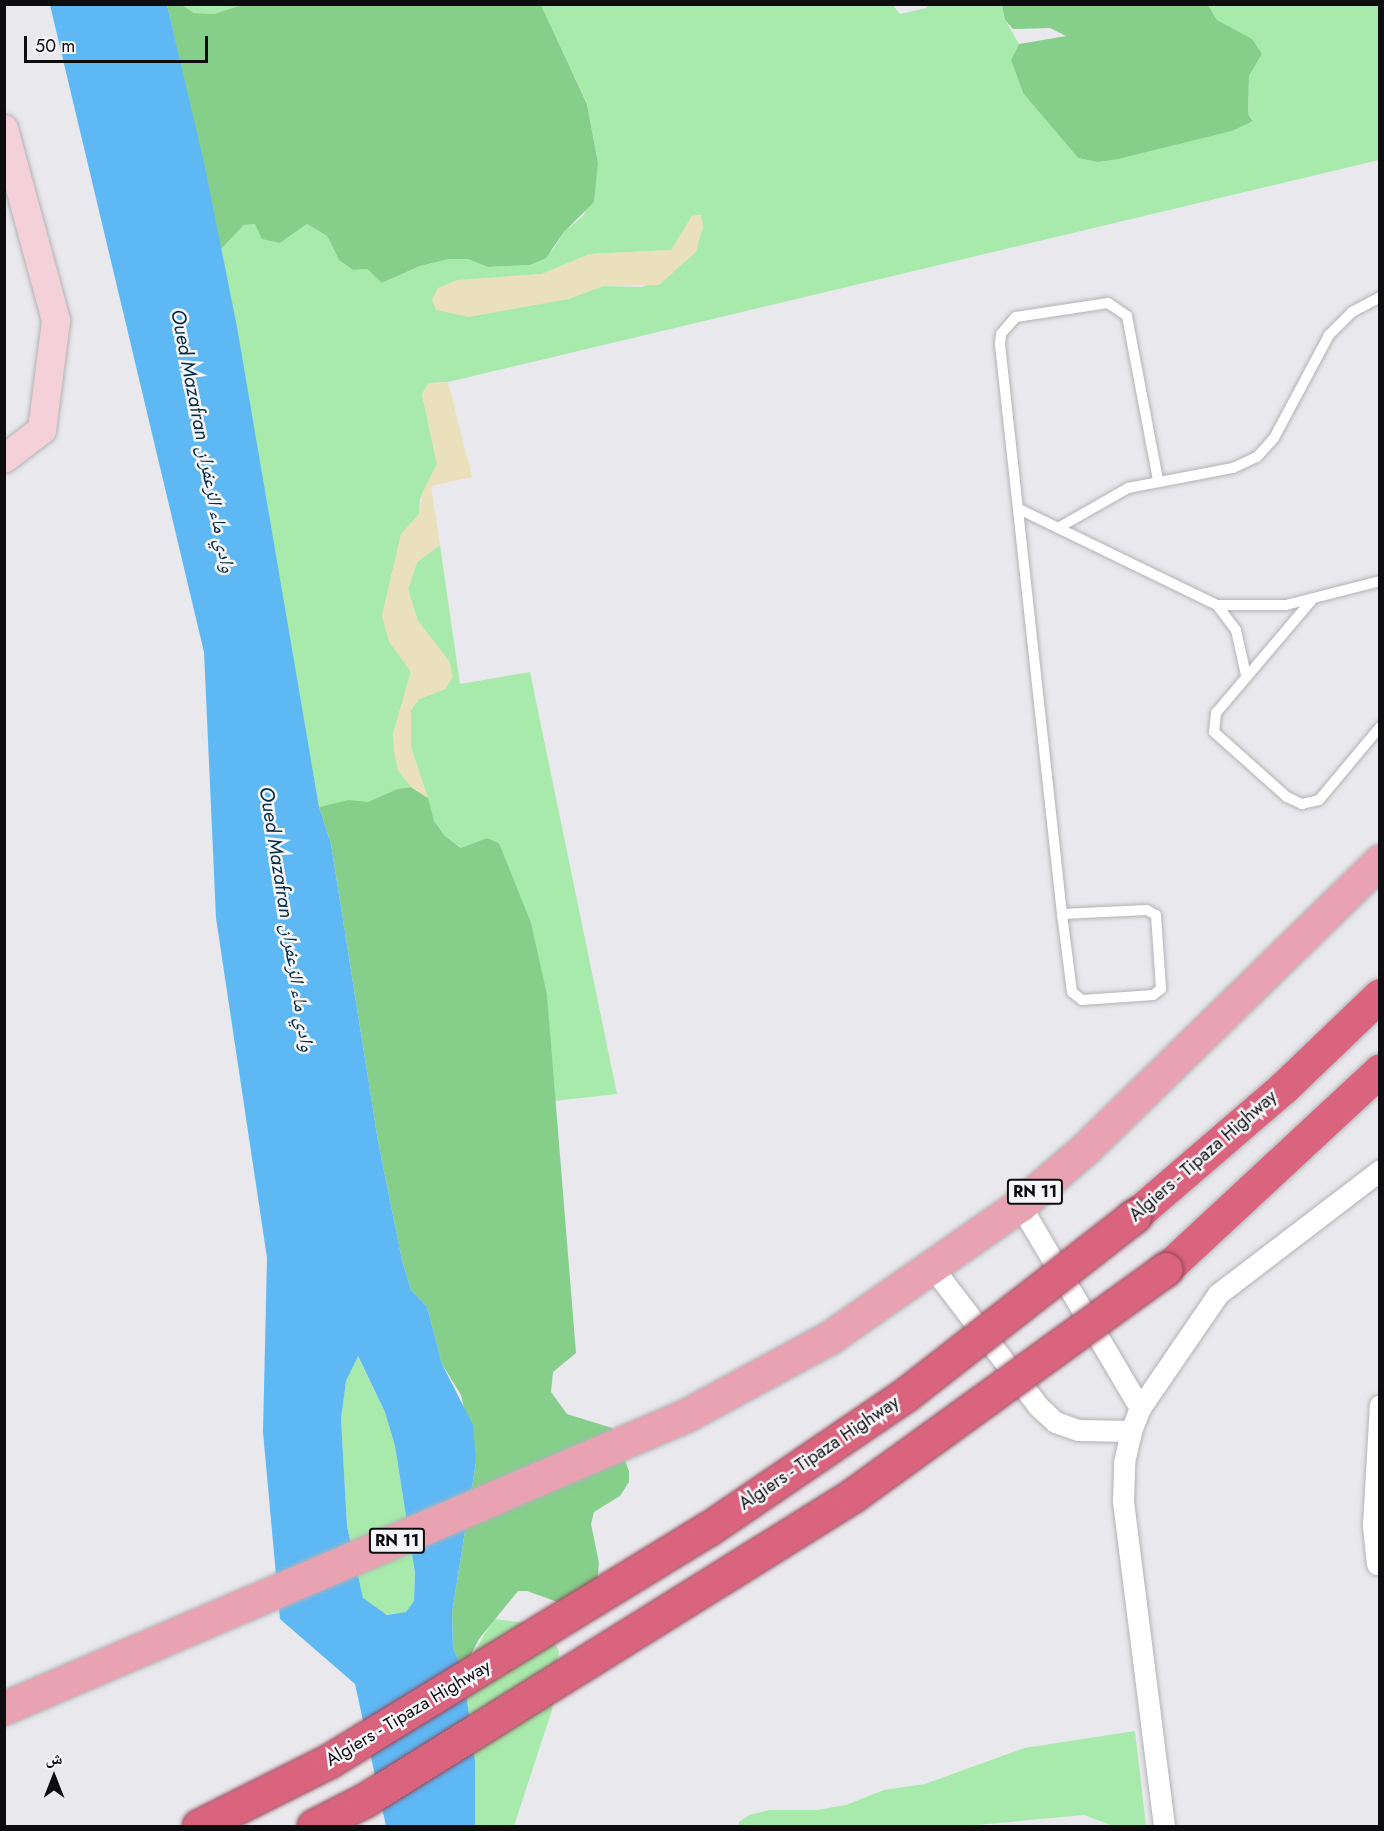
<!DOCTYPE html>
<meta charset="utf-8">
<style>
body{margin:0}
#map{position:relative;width:1384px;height:1831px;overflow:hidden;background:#e9e9ed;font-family:Jost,"Noto Naskh Arabic",sans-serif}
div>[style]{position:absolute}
.green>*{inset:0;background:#a8eaac}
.forest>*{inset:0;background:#85cf8a}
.sand>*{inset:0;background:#eae0bb}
.water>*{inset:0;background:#5eb8f4}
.roads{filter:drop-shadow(0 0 2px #b3b2b6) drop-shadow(0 0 2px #b3b2b6)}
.lane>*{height:10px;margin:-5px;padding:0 5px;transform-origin:5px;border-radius:5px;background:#fff}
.street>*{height:21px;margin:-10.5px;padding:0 10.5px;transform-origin:10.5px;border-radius:10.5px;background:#fff}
.secondary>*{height:28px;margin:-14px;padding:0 14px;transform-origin:14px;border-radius:14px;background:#f4d0d8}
.primary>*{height:33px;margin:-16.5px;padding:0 16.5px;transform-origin:16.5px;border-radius:16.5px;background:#e9a2b2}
.highway>*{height:33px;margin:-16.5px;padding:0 16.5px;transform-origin:16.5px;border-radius:16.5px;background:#da647e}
.bridges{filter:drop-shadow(0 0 2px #924657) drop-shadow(0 0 2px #924657)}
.highway-bridge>*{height:33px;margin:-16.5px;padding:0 16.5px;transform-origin:16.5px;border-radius:16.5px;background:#da647e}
span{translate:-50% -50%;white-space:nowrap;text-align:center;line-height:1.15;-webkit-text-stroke:5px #f7f6fa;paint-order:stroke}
.shield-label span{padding:2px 4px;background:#f7f6fa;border:2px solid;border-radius:4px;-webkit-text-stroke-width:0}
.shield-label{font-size:16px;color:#0d0d0f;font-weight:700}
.street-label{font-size:18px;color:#0d0d0f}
.water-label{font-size:20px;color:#042d45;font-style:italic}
.frame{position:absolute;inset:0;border:6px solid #0d0d0f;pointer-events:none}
.north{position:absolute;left:24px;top:1747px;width:60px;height:60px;-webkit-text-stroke:4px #f7f6fa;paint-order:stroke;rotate:0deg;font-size:16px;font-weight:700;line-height:24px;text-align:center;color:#0d0d0f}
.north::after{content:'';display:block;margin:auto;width:21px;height:27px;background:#0d0d0f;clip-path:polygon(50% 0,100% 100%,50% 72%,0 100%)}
.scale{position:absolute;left:24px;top:36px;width:184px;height:27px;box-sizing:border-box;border:3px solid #0d0d0f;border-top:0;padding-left:8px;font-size:18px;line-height:21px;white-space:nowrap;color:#0d0d0f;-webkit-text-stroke:4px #f7f6fa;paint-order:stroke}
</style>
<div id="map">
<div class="green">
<i style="clip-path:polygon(evenodd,892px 4px,900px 14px,926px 8px,928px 5px,1002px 5px,1005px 20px,1019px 44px,1011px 60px,1023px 93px,1078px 158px,1098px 162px,1232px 131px,1253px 120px,1248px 114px,1249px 76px,1262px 54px,1217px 20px,1208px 5px,1379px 5px,1379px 160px,448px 382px,429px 383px,422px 394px,437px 464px,420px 499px,419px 514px,401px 535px,382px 616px,411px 672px,393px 734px,398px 770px,411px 787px,397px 789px,368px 802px,349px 801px,319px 807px,221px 249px,244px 225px,255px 224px,280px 243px,307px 224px,327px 236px,339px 260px,353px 270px,367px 269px,383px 283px,420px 266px,449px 259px,468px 259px,488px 267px,530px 265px,553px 250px,564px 232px,584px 215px,598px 163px,587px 103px,541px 5px,892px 4px,701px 215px,686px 260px,675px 270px,642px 287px,603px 286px,568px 299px,500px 308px,502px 277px,542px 274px,590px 254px,672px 250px,692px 216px,701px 215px)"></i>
<i style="clip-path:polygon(182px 5px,246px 5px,214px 14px,194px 13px)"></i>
<i style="clip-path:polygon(440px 545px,460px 684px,530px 672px,617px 1094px,554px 1101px,547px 995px,499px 843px,487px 838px,462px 848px,445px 836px,434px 821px,411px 747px,409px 725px,411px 710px,419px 699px,445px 689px,431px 640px,417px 619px,408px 589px,417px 562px)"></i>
<i style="clip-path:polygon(357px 1355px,385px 1412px,395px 1446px,415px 1573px,414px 1601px,406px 1612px,387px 1615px,363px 1599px,347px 1526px,341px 1419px,346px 1381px)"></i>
<i style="clip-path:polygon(494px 1619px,532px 1624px,551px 1637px,559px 1651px,552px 1710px,514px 1826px,475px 1826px,475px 1761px,463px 1670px)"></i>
<i style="clip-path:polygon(1135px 1731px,1146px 1826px,1113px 1826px,1084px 1815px,966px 1826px,739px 1826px,739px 1822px,749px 1815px,770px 1810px,817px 1810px,846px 1805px,884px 1790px,925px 1784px,1024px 1748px)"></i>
</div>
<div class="forest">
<i style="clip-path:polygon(246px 4px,541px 5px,587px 104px,598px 163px,594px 202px,564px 232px,546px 258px,530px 265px,488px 267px,468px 259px,449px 259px,420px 266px,382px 283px,367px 269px,353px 270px,339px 260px,327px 236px,307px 224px,280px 243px,262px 239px,255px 224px,244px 225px,221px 249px,167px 5px,182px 5px,194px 13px,214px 14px)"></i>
<i style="clip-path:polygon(1002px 5px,1208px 5px,1217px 20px,1252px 39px,1262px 54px,1249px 76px,1248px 114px,1253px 121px,1232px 131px,1118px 159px,1098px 162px,1078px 158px,1023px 93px,1011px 60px,1019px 44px,1066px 36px,1050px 28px,1013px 29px,1005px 20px)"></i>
<i style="clip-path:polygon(411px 787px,428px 798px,434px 821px,445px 836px,461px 848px,487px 838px,499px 843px,531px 923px,547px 995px,576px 1353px,553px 1372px,551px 1392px,567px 1414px,612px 1428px,629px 1471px,629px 1482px,620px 1496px,594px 1512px,591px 1524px,599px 1563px,597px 1583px,563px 1604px,527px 1591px,518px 1591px,479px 1639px,463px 1670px,453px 1648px,452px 1613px,476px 1462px,461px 1395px,442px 1364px,427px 1307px,411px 1290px,402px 1260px,378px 1141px,331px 844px,319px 807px,349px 800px,368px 802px,397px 789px)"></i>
</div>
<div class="sand">
<i style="clip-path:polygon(701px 215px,703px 227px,696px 252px,659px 285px,603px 286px,568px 299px,469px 317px,436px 310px,432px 299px,438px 288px,457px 280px,542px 274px,590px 254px,671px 250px,692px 216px)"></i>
<i style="clip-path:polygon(448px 382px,472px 477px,431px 486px,440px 545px,417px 562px,408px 589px,417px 619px,449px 661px,453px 677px,445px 689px,419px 699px,411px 710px,411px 747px,428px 798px,411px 787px,398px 770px,394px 753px,393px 734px,411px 672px,389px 642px,382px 616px,401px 534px,419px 514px,423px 491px,437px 464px,422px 394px,429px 383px)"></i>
</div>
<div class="water">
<i style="clip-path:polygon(evenodd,50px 5px,167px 5px,205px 167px,237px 327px,319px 807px,331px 844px,378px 1141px,402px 1260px,411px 1290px,427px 1307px,442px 1364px,473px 1425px,476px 1462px,452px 1613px,453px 1648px,463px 1670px,475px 1761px,475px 1826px,386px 1826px,355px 1684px,280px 1619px,263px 1432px,267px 1258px,216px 918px,204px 652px,50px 5px,358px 1356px,385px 1412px,395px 1446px,415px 1573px,414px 1601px,406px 1612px,387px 1615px,363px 1598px,347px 1526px,341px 1419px,346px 1381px,358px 1356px)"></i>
</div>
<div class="roads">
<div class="lane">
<i style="left:1019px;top:509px;width:220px;rotate:25.9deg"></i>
<i style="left:1217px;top:605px;width:69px"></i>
<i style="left:1286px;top:605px;width:97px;rotate:-14.3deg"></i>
<i style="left:1058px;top:528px;width:81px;rotate:-29.7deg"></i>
<i style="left:1128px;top:488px;width:107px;rotate:-10.8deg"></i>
<i style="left:1233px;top:468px;width:26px;rotate:-25deg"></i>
<i style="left:1257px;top:457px;width:25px;rotate:-48deg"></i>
<i style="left:1274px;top:438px;width:117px;rotate:-61.9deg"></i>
<i style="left:1329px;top:335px;width:33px;rotate:-45deg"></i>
<i style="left:1352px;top:312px;width:32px;rotate:-28deg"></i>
<i style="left:1311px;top:601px;width:147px;rotate:130.3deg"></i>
<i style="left:1216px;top:713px;width:19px;rotate:96deg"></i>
<i style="left:1214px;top:732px;width:98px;rotate:41.7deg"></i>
<i style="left:1287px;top:797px;width:17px;rotate:25deg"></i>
<i style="left:1302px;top:804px;width:17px;rotate:-13deg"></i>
<i style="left:1319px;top:800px;width:95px;rotate:-50.1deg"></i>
<i style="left:1217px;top:605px;width:31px;rotate:53deg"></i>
<i style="left:1236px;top:630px;width:46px;rotate:77.5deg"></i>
<i style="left:1062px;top:914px;width:85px;rotate:-2.7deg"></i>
<i style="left:1147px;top:910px;width:10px;rotate:29deg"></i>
<i style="left:1156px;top:915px;width:74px;rotate:86.1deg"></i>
<i style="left:1161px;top:989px;width:10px;rotate:143deg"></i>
<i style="left:1153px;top:995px;width:71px;rotate:176deg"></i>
<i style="left:1082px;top:1000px;width:13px;rotate:-141deg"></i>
<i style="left:1072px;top:992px;width:79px;rotate:-97.3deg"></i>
<i style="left:1062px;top:914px;width:573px;rotate:-96.21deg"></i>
<i style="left:1000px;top:344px;width:10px;rotate:-84deg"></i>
<i style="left:1001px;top:334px;width:23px;rotate:-49deg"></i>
<i style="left:1016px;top:317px;width:93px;rotate:-8.7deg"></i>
<i style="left:1108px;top:303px;width:23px;rotate:34deg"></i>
<i style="left:1127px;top:316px;width:167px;rotate:79.3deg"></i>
</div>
<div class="street">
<i style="left:1020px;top:1205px;width:236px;rotate:59.4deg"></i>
<i style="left:933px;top:1268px;width:173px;rotate:52.7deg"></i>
<i style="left:1038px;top:1406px;width:23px;rotate:43deg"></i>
<i style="left:1055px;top:1422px;width:24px;rotate:19deg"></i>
<i style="left:1078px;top:1430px;width:53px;rotate:1.1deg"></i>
<i style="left:1377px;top:1564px;width:39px;rotate:-96deg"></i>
<i style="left:1373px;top:1525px;width:120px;rotate:-86.7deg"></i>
<i style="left:1164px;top:1826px;width:329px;rotate:-97.2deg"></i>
<i style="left:1123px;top:1500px;width:38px;rotate:-88deg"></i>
<i style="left:1124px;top:1462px;width:32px;rotate:-77deg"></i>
<i style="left:1131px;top:1431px;width:25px;rotate:-69deg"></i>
<i style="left:1140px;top:1408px;width:138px;rotate:-55.6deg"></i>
<i style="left:1218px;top:1294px;width:204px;rotate:-37.4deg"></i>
</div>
<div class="secondary">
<i style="left:4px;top:129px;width:199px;rotate:74.8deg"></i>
<i style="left:56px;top:321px;width:110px;rotate:97.3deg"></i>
<i style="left:42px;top:430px;width:48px;rotate:142.7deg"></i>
</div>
<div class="primary">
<i style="left:4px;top:1708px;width:743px;rotate:-23.22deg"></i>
<i style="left:687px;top:1415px;width:162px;rotate:-28.5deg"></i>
<i style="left:829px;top:1338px;width:233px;rotate:-34.9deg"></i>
<i style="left:1020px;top:1205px;width:87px;rotate:-40.8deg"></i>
<i style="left:1086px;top:1148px;width:411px;rotate:-44.3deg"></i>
</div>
<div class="highway">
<i style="left:1134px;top:1216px;width:196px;rotate:-40.7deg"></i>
<i style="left:1283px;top:1088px;width:134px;rotate:-43.8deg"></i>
<i style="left:1166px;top:1269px;width:292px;rotate:-42.9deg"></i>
</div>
</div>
<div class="bridges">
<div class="highway-bridge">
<i style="left:199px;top:1826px;width:145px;rotate:-26.6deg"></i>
<i style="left:329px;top:1761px;width:444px;rotate:-31.5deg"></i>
<i style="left:708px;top:1529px;width:238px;rotate:-34.2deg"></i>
<i style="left:905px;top:1395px;width:291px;rotate:-38deg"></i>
<i style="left:314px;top:1826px;width:57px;rotate:-27deg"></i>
<i style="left:365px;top:1800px;width:574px;rotate:-31.97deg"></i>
<i style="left:852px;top:1496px;width:387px;rotate:-35.9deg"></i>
</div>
</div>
<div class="shield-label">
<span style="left:1035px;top:1192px">RN 11</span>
<span style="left:397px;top:1541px">RN 11</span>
</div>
<div class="street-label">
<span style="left:1203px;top:1156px;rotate:-41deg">Algiers - Tipaza Highway</span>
<span style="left:819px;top:1453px;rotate:-34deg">Algiers - Tipaza Highway</span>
<span style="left:408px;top:1713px;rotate:-31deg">Algiers - Tipaza Highway</span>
</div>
<div class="water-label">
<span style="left:203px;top:441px;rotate:79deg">Oued Mazafran وادي ماء الزعفران</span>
<span style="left:287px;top:919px;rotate:81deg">Oued Mazafran وادي ماء الزعفران</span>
</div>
<div class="frame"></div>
<div class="north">ش</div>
<div class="scale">50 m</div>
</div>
